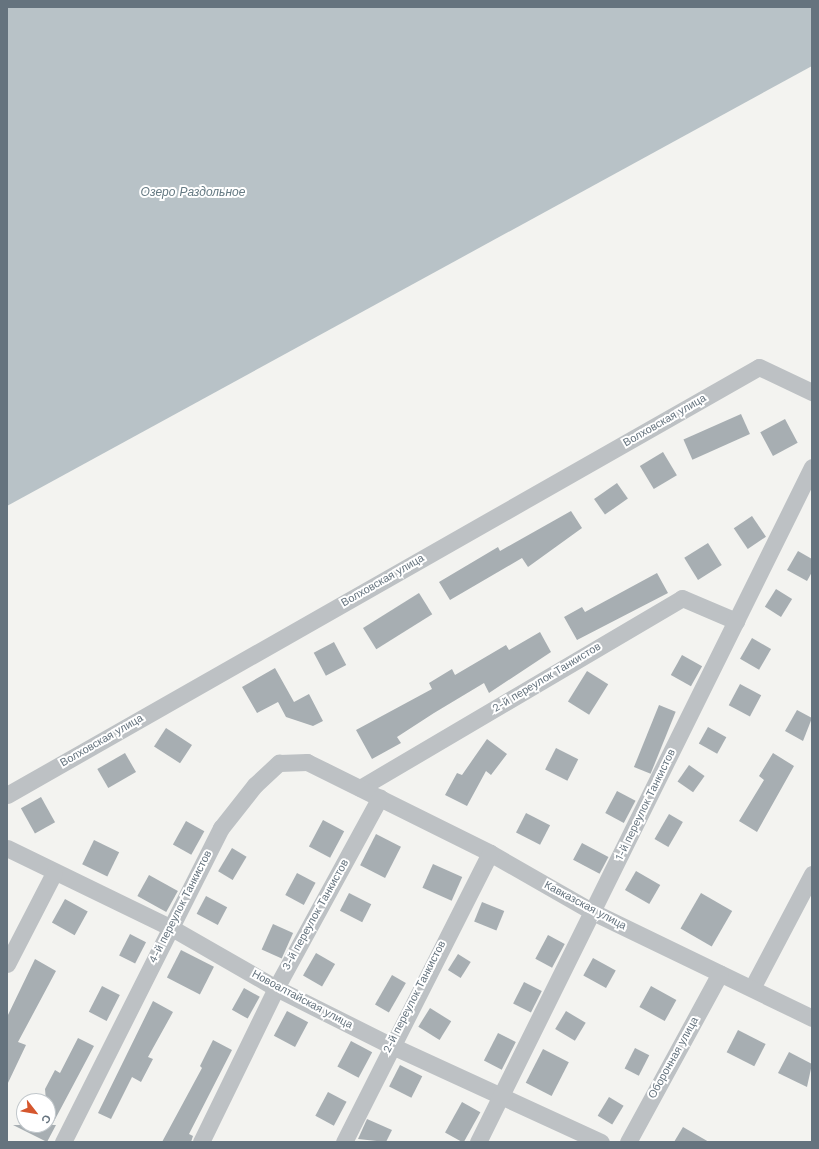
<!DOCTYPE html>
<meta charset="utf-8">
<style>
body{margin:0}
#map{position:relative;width:819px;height:1149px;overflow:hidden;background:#f3f3f0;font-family:"Work Sans",sans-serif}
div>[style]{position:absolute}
.water>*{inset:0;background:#b8c2c7}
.building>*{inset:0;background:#a7aeb2;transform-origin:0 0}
.minor>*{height:17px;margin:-8.5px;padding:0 8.5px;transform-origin:8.5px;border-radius:8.5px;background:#bdc1c4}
span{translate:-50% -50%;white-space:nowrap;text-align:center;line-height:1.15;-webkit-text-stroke:4px #fff;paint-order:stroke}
.street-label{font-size:11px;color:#65737e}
.water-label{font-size:12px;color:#657a83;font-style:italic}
.frame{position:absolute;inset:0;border:8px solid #65737e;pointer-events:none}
.north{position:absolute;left:16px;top:1093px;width:40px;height:40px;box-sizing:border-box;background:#fff;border:1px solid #c1c7cb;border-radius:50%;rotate:121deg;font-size:11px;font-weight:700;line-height:16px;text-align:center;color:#65737e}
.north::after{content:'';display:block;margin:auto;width:14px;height:18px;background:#d5572e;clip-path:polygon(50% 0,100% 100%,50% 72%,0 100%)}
</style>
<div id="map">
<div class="water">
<i style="clip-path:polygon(7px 7px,812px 7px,812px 66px,7px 506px)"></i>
</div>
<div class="building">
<i style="left:741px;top:414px;width:22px;height:63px;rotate:66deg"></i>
<i style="left:785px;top:419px;width:27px;height:28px;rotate:62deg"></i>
<i style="left:663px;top:452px;width:27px;height:27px;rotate:59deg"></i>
<i style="left:617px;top:483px;width:19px;height:28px;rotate:55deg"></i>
<i style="clip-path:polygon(571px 511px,582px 528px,528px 567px,522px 558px,450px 600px,439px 582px,498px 547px,500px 551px)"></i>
<i style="left:752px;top:516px;width:25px;height:22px;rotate:56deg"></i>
<i style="left:708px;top:543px;width:26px;height:28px;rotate:58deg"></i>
<i style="clip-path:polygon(798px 551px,812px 559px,812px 572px,807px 581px,787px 570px)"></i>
<i style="clip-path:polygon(657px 573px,668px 593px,577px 640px,564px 617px,582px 607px,585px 612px)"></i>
<i style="left:776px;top:589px;width:19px;height:21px;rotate:32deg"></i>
<i style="left:419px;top:593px;width:25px;height:66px;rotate:58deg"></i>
<i style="clip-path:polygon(540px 632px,551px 652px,489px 693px,484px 683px,434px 713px,397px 737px,401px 743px,372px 759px,356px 730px,432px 689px,429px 683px,452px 669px,455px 675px,506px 645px,509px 650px)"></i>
<i style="left:752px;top:638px;width:22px;height:24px;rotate:30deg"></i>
<i style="left:334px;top:642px;width:26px;height:23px;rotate:62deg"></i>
<i style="left:682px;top:655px;width:23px;height:23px;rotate:29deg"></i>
<i style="clip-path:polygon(275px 668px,294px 702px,309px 694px,323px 721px,313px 726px,286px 717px,278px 702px,257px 713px,242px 687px)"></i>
<i style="left:587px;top:671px;width:25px;height:36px;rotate:32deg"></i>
<i style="left:740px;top:684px;width:24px;height:24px;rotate:28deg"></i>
<i style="left:659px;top:705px;width:18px;height:67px;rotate:22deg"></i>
<i style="clip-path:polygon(797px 710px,812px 718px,803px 741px,785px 731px)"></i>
<i style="left:708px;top:727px;width:21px;height:19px;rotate:29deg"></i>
<i style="left:166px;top:728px;width:31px;height:22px;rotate:33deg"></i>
<i style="clip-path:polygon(487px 739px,507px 754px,491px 775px,486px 771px,467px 806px,445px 795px,457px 773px,462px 775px)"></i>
<i style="left:556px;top:748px;width:25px;height:24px;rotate:27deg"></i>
<i style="left:125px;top:753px;width:22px;height:32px;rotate:60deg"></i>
<i style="clip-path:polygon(773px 753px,794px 766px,757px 832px,739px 821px,764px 780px,759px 776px)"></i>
<i style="left:689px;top:765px;width:19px;height:20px;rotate:35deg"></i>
<i style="left:617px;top:791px;width:21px;height:25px;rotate:28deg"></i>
<i style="left:41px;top:797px;width:29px;height:23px;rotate:61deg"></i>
<i style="left:526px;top:813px;width:27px;height:22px;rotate:27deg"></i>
<i style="left:669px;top:814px;width:16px;height:29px;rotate:30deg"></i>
<i style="left:323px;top:820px;width:24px;height:30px;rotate:28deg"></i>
<i style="left:186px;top:821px;width:21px;height:27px;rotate:29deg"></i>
<i style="left:376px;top:834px;width:28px;height:35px;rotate:27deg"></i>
<i style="left:94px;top:840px;width:28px;height:27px;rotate:26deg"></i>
<i style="left:582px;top:843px;width:30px;height:19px;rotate:28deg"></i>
<i style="left:232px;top:848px;width:17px;height:27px;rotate:31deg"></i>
<i style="left:433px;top:864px;width:32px;height:26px;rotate:24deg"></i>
<i style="left:636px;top:871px;width:28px;height:22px;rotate:30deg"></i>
<i style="left:297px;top:873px;width:21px;height:25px;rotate:28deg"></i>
<i style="left:149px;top:875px;width:33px;height:24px;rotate:29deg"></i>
<i style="left:349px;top:893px;width:25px;height:20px;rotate:27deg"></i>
<i style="left:701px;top:893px;width:36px;height:41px;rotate:30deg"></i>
<i style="left:206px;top:896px;width:24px;height:20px;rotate:28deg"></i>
<i style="left:65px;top:899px;width:26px;height:27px;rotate:29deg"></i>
<i style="left:482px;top:902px;width:24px;height:21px;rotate:22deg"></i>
<i style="left:273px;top:924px;width:22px;height:28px;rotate:24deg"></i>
<i style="left:130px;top:934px;width:18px;height:24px;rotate:27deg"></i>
<i style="left:548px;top:935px;width:19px;height:27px;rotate:28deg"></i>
<i style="left:181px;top:950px;width:37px;height:31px;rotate:27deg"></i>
<i style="left:316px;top:953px;width:22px;height:26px;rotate:30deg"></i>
<i style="left:458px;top:954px;width:15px;height:19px;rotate:32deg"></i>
<i style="left:593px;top:958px;width:26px;height:20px;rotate:29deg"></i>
<i style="clip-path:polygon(35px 959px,56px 971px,18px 1042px,26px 1045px,7px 1085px,7px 1017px)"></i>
<i style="left:392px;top:975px;width:16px;height:34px;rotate:30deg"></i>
<i style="left:524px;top:982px;width:20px;height:24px;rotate:27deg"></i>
<i style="left:102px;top:986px;width:20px;height:29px;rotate:27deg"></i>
<i style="left:651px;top:986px;width:29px;height:24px;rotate:29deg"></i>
<i style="left:244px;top:988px;width:18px;height:25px;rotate:29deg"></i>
<i style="clip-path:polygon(153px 1001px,173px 1012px,148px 1057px,153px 1059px,141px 1082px,132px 1077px,111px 1119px,98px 1113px)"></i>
<i style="left:430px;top:1008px;width:25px;height:22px;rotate:32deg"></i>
<i style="left:287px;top:1011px;width:24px;height:28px;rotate:28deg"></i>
<i style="left:566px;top:1011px;width:23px;height:21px;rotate:31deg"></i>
<i style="left:738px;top:1030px;width:31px;height:25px;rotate:27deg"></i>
<i style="left:498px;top:1033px;width:20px;height:31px;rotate:27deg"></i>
<i style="clip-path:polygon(78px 1038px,94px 1046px,52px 1125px,56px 1125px,47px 1142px,13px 1125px,48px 1125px,45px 1089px,55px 1070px,60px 1073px)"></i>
<i style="clip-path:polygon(213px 1040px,232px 1050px,189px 1134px,193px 1136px,191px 1142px,162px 1142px,202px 1068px,200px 1066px)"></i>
<i style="left:351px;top:1041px;width:24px;height:29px;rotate:28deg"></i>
<i style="left:635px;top:1048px;width:16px;height:23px;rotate:27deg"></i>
<i style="left:543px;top:1049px;width:29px;height:38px;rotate:27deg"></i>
<i style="clip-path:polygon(789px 1052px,812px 1064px,807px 1087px,778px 1073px)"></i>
<i style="left:400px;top:1065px;width:25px;height:24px;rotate:27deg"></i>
<i style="left:328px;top:1092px;width:21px;height:27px;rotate:28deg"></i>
<i style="left:609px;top:1097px;width:17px;height:22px;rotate:31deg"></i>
<i style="left:462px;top:1102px;width:21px;height:35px;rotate:29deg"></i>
<i style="clip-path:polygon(367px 1119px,392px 1130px,386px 1142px,358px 1139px)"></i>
<i style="clip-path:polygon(683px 1127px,709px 1142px,674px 1142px)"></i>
</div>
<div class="minor">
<i style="left:360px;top:788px;width:374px;rotate:-30.5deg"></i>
<i style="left:682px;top:598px;width:59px;rotate:23.1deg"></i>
<i style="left:7px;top:795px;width:865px;rotate:-29.65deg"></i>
<i style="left:759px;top:367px;width:59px;rotate:25.3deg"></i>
<i style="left:7px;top:848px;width:181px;rotate:25.9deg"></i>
<i style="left:170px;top:927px;width:122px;rotate:29.9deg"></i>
<i style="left:276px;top:988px;width:127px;rotate:26.6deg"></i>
<i style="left:390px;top:1045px;width:232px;rotate:24.7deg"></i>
<i style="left:7px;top:964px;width:102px;rotate:-62.7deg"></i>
<i style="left:752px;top:988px;width:129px;rotate:-62.2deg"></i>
<i style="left:63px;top:1142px;width:352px;rotate:-63.3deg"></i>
<i style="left:221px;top:828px;width:55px;rotate:-51.7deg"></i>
<i style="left:255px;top:785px;width:33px;rotate:-43deg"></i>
<i style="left:279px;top:763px;width:28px;rotate:-2deg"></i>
<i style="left:307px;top:762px;width:204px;rotate:26.4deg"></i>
<i style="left:490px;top:853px;width:119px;rotate:29.8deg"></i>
<i style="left:593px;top:912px;width:243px;rotate:25.8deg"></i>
<i style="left:201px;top:1142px;width:171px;rotate:-64deg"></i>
<i style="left:276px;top:988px;width:217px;rotate:-61.4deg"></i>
<i style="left:344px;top:1142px;width:324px;rotate:-63.2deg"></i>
<i style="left:478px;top:1142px;width:753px;rotate:-63.67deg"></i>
<i style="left:628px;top:1142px;width:192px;rotate:-61.4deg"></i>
</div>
<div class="street-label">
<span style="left:665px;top:421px;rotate:-30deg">Волховская улица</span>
<span style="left:383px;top:581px;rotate:-30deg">Волховская улица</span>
<span style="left:547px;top:678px;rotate:-31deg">2-й переулок Танкистов</span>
<span style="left:102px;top:741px;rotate:-30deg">Волховская улица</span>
<span style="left:646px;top:805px;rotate:-64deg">1-й переулок Танкистов</span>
<span style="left:585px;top:906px;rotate:28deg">Кавказская улица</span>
<span style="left:181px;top:907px;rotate:-63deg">4-й переулок Танкистов</span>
<span style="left:316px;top:915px;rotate:-61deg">3-й переулок Танкистов</span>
<span style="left:415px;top:997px;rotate:-63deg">2-й переулок Танкистов</span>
<span style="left:302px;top:1000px;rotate:28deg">Новоалтайская улица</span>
<span style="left:674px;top:1058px;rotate:-61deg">Оборонная улица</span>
</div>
<div class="water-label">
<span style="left:193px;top:193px">Озеро Раздольное</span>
</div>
<div class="frame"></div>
<div class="north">С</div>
</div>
